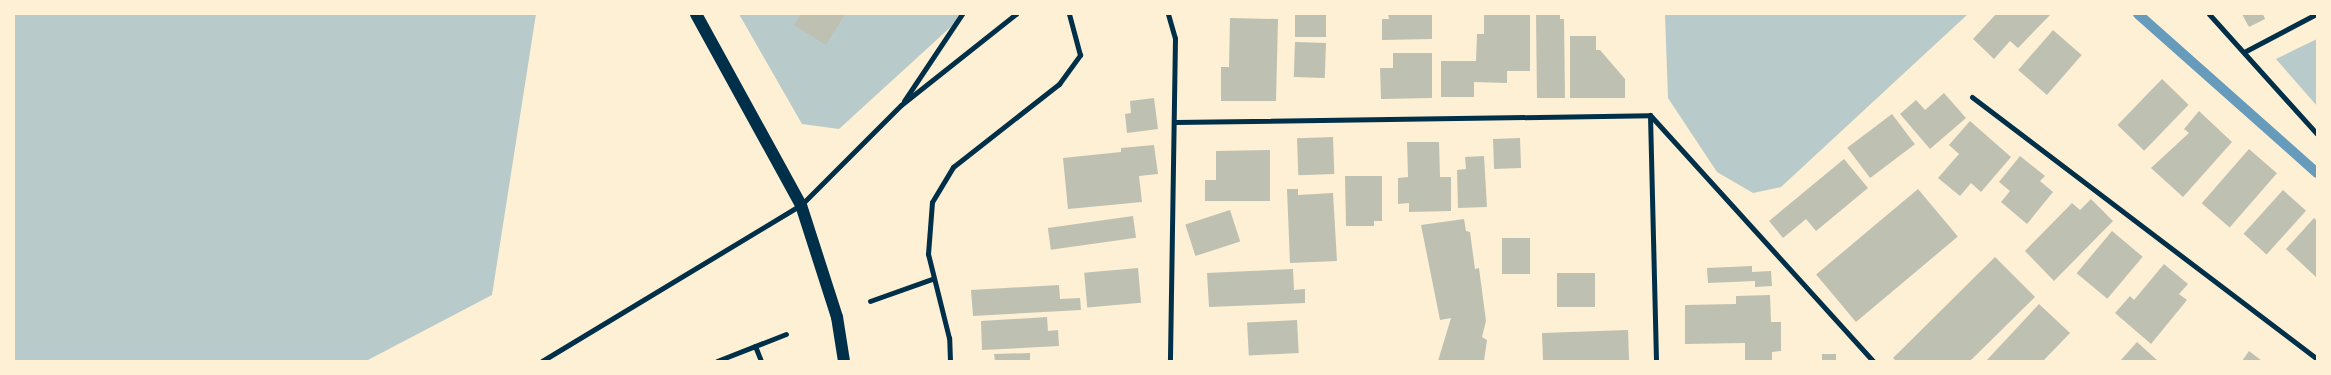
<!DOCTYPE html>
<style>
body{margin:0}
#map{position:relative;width:2331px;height:375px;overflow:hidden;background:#fdf0d5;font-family:"IBM Plex Sans",sans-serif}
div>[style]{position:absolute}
.green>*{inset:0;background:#b9caca}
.stream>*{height:10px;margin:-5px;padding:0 5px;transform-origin:5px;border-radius:5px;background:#669bbc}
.building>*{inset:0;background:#bec0b2;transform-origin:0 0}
.minor>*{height:5px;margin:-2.5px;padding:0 2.5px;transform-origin:2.5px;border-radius:2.5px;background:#003049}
.primary>*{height:12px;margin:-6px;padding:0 6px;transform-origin:6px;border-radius:6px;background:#003049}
span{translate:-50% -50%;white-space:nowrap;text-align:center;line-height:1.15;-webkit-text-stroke:5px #fdf0d5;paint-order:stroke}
.frame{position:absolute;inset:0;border:15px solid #fdf0d5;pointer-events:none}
</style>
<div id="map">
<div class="green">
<i style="clip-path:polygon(14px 14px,536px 14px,492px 295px,366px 361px,14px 361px)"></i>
<i style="clip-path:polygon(739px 14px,965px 14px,839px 129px,802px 124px)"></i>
<i style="clip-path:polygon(1665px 14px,1968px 14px,1781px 187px,1753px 193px,1717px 172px,1668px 98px)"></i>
<i style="clip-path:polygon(2317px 39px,2317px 106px,2276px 59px)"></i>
</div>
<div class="stream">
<i style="left:2138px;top:14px;width:239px;rotate:41.6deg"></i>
</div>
<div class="building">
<i style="clip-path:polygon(801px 14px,845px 14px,826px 45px,794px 25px)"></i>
<i style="left:1295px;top:14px;width:31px;height:23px"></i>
<i style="clip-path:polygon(1388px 14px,1432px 14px,1432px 39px,1382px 40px,1382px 19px,1389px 19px)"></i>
<i style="clip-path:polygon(1484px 14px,1530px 14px,1530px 71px,1507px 71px,1507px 83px,1474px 82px,1474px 97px,1441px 97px,1441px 61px,1476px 61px,1477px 34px,1484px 34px)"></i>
<i style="clip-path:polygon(1536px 14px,1560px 14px,1560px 19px,1564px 19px,1565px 98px,1537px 98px)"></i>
<i style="clip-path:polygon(1996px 14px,2051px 14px,2018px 48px,2010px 41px,1994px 59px,1973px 39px)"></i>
<i style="clip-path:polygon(2242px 14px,2263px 14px,2265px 19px,2249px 27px)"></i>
<i style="clip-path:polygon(1230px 18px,1278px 19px,1276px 101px,1221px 101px,1221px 67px,1229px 67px)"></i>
<i style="left:2053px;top:30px;width:38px;height:53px;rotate:41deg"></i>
<i style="clip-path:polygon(1570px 36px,1596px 36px,1596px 50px,1600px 50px,1625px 79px,1625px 98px,1570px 98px)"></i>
<i style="left:1295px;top:42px;width:31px;height:35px;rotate:2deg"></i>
<i style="clip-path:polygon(1393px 53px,1432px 53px,1432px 98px,1381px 99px,1380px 68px,1393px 68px)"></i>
<i style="left:2162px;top:79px;width:37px;height:64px;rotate:44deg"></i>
<i style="clip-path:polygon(1944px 93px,1966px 118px,1930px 149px,1900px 114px,1916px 100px,1925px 110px)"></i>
<i style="clip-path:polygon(1154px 98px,1158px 129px,1127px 133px,1125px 114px,1131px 113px,1130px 101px)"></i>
<i style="clip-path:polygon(2199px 111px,2232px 142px,2183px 197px,2151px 168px,2189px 133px,2184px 129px)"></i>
<i style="left:1892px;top:114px;width:38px;height:56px;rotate:53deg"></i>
<i style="clip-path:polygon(1970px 121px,2011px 157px,1981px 192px,1971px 183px,1960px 196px,1938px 178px,1959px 154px,1949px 145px)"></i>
<i style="left:1333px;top:137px;width:37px;height:36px;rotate:88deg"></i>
<i style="left:1520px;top:138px;width:30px;height:27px;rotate:88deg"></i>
<i style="clip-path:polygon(1407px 142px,1439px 142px,1440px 177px,1451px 177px,1451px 211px,1409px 212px,1409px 203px,1398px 204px,1398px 178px,1408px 177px)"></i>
<i style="clip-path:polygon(1154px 145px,1158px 174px,1139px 176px,1142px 202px,1068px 209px,1063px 158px,1121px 152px,1121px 148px)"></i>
<i style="left:2249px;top:149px;width:37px;height:72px;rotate:41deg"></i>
<i style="clip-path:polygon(1270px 150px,1270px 201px,1205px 201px,1205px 180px,1216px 180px,1216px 151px)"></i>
<i style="clip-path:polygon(1484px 156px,1487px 207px,1458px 208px,1457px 170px,1466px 169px,1465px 157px)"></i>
<i style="clip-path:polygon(2020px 156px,2045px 176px,2040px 181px,2053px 192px,2027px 224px,2001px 202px,2010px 191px,1999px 182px)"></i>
<i style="clip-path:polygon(1844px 159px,1868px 188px,1816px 231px,1806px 219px,1783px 238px,1769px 221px)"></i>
<i style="clip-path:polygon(1345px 176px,1382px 176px,1382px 221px,1374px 221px,1374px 226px,1346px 226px)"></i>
<i style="clip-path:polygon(1287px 189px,1298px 189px,1298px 195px,1333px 193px,1337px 261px,1290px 263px)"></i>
<i style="left:1918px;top:189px;width:62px;height:133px;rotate:50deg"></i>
<i style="left:2283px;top:190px;width:31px;height:59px;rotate:42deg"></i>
<i style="clip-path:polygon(2091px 199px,2113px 221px,2054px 281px,2025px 251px,2072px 203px,2080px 210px)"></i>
<i style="left:1230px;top:210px;width:33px;height:47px;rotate:72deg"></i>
<i style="left:1133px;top:216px;width:22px;height:86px;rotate:82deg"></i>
<i style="clip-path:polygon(2314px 218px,2317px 221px,2317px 278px,2286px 249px)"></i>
<i style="clip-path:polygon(1464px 219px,1466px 231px,1470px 232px,1475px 269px,1479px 268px,1486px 321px,1482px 337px,1487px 340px,1484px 361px,1438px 361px,1451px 318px,1440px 320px,1421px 225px)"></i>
<i style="left:2112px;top:231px;width:40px;height:55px;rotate:40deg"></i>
<i style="left:1530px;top:238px;width:36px;height:28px;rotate:90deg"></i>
<i style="clip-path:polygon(1995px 257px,2035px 297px,1970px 361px,1896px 361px,1893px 358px)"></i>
<i style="clip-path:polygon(2164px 264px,2188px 284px,2179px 294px,2187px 300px,2151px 344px,2115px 313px,2130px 296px,2134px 300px)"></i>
<i style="clip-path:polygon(1752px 266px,1752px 272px,1771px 271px,1772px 286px,1755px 287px,1755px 281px,1708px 283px,1707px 268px)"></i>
<i style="left:1138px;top:268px;width:35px;height:54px;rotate:85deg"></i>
<i style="clip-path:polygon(1293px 269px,1294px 290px,1305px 289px,1305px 303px,1209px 307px,1207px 273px)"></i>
<i style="left:1595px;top:273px;width:34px;height:38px;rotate:90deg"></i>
<i style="clip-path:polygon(1059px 285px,1060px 299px,1080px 298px,1081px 310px,973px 316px,971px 290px)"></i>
<i style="clip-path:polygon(1770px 295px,1771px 322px,1781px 322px,1781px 351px,1772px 352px,1772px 361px,1745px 361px,1745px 343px,1685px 344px,1685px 305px,1736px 304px,1736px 296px)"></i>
<i style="clip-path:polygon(2039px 304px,2070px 333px,2043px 361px,1986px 361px)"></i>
<i style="clip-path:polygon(1047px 317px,1048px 331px,1058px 330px,1059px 346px,982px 350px,981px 321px)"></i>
<i style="left:1297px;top:320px;width:33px;height:50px;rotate:87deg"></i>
<i style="left:1628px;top:330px;width:31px;height:86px;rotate:88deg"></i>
<i style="clip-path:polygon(2137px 342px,2158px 361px,2120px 361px)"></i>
<i style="clip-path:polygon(2249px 351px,2262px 361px,2242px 361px)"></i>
<i style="clip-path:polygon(1030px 353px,1030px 361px,995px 361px,994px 354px)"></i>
<i style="left:1822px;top:354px;width:14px;height:7px"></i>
</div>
<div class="minor">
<i style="left:1168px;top:14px;width:25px;rotate:74deg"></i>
<i style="left:1175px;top:38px;width:323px;rotate:90.9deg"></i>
<i style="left:2209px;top:14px;width:161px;rotate:48deg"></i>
<i style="left:2244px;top:52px;width:81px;rotate:-27.8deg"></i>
<i style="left:1972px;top:97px;width:433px;rotate:37.2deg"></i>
<i style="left:904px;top:101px;width:105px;rotate:-56.3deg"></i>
<i style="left:1650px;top:115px;width:246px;rotate:88.6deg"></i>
<i style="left:1175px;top:122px;width:475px;rotate:-0.8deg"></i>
<i style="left:1650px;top:115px;width:332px;rotate:47.8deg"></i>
<i style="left:870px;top:301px;width:66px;rotate:-19.5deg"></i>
<i style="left:755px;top:346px;width:16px;rotate:68deg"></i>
<i style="left:542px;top:361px;width:302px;rotate:-31.1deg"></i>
<i style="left:801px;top:205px;width:141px;rotate:-45deg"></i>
<i style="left:901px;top:105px;width:147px;rotate:-38.4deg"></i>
<i style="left:717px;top:361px;width:74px;rotate:-21.4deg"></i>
<i style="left:950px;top:361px;width:23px;rotate:-92deg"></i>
<i style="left:949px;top:338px;width:87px;rotate:-104deg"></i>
<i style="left:928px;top:254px;width:52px;rotate:-85.6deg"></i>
<i style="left:932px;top:202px;width:41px;rotate:-59deg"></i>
<i style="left:953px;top:167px;width:135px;rotate:-38.1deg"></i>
<i style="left:1059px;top:84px;width:36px;rotate:-54deg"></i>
<i style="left:1080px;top:55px;width:42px;rotate:-105deg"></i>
</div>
<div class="primary">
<i style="left:696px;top:14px;width:218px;rotate:61.2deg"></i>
<i style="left:801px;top:205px;width:118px;rotate:72.2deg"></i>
<i style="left:837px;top:317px;width:45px;rotate:81deg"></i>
</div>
<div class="frame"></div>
</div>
